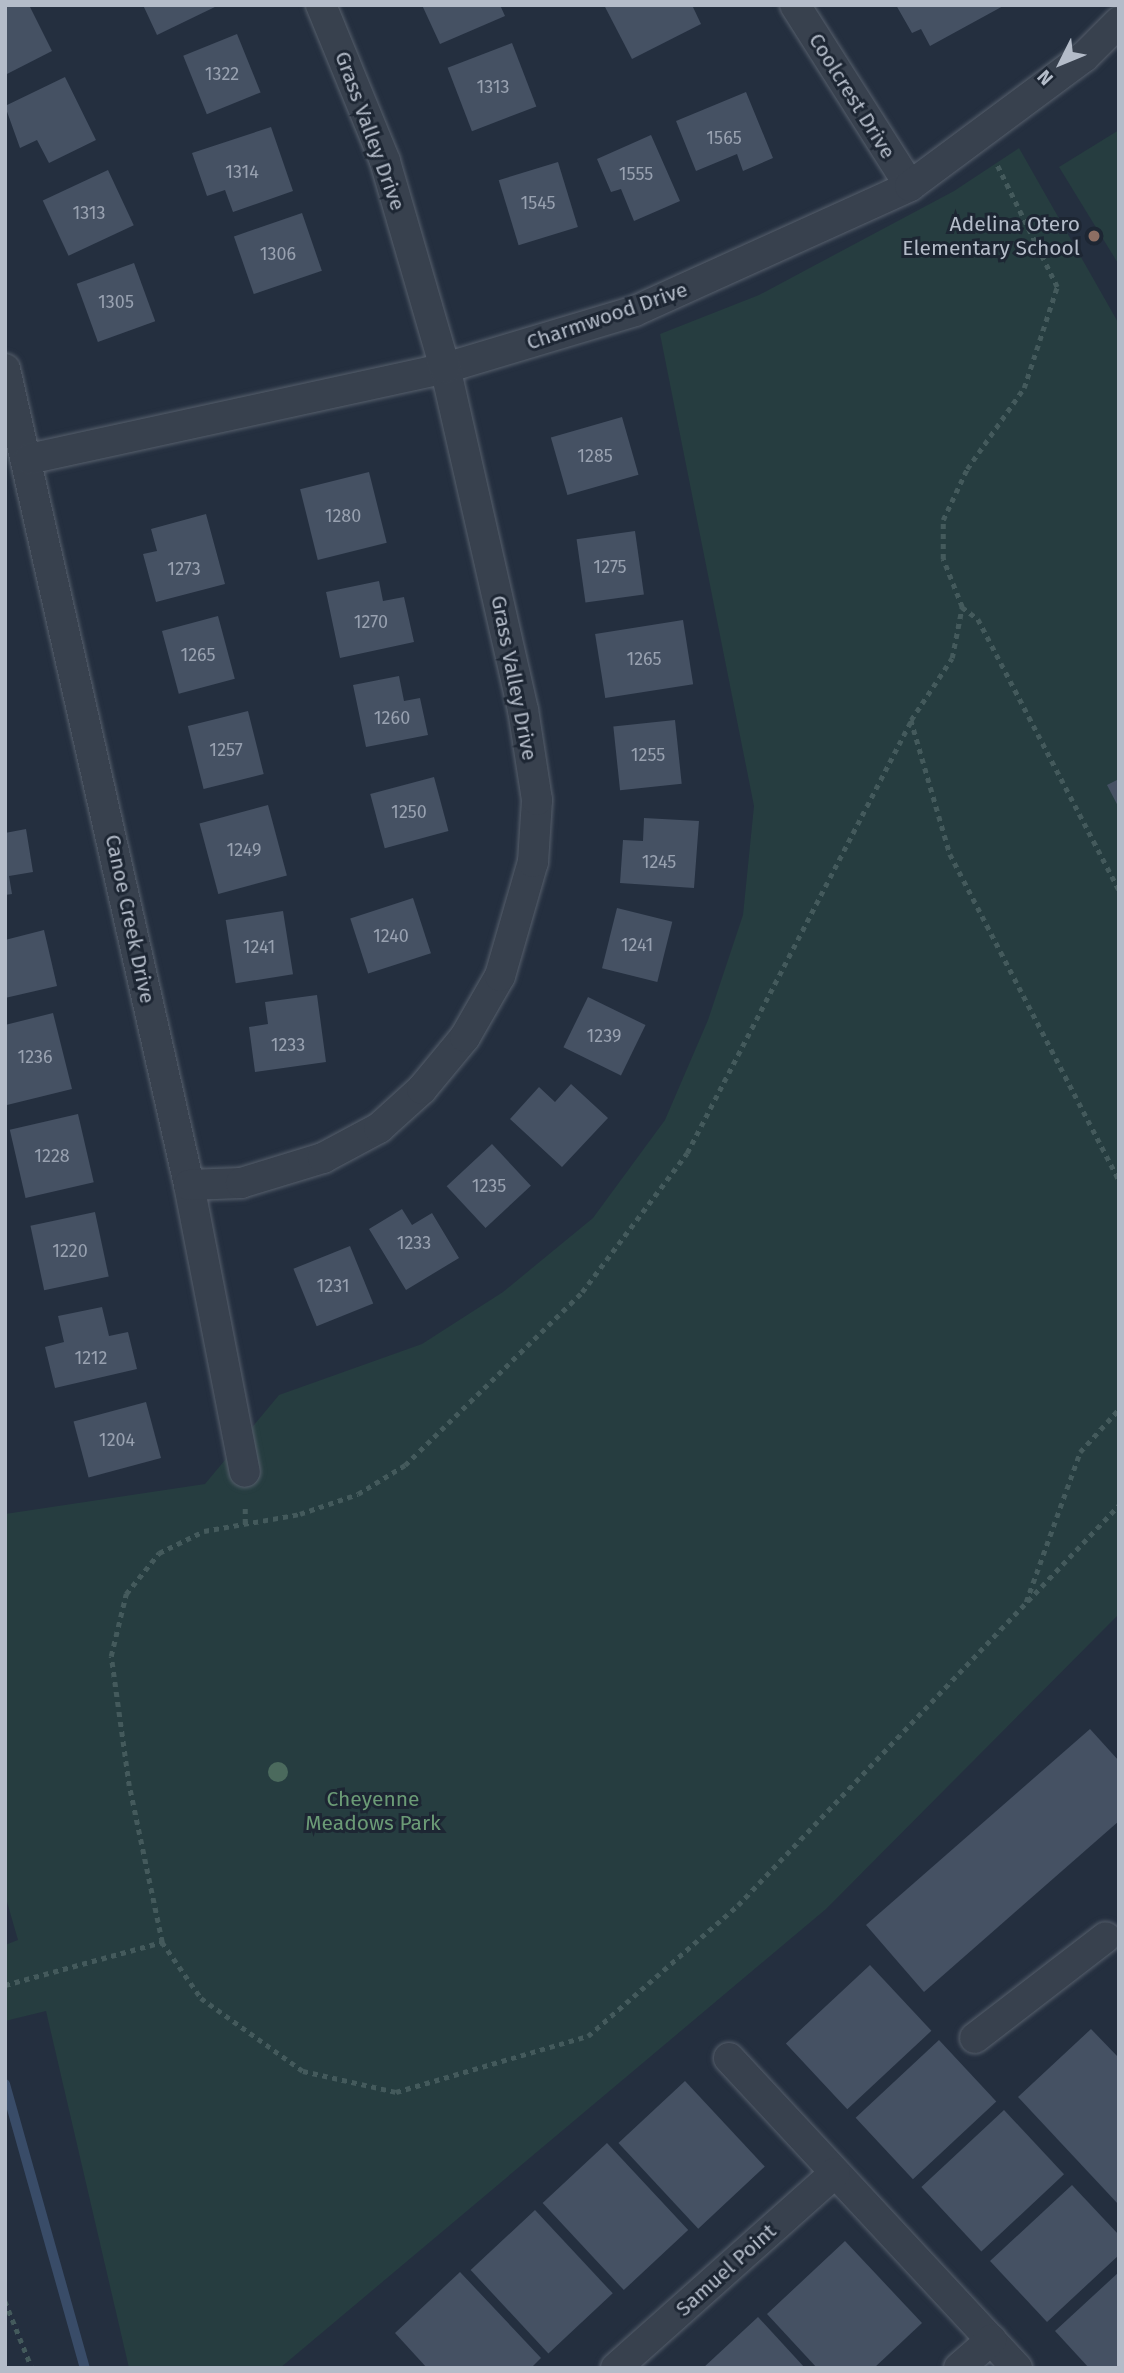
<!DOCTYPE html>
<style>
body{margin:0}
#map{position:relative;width:1124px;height:2373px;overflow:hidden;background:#242f3f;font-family:"Fira Sans",sans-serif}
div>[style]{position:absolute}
.green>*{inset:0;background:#263d40}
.stream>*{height:10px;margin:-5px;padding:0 5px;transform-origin:5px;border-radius:5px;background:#394c68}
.building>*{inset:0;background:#455163;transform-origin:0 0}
.path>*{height:4.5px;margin-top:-2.25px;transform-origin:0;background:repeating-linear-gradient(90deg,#445a5c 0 5px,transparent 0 10px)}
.roads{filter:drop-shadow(0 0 2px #565f6c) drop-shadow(0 0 2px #565f6c)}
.minor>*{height:30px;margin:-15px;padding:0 15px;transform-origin:15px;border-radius:15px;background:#38414e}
.trees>*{width:20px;height:20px;margin:-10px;border-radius:50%;background:#4b6a5d}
.dots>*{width:19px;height:19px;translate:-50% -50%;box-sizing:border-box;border:4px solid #1d2633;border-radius:50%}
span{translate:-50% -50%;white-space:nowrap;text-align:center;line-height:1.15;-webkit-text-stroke:6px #1d2633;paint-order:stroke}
.number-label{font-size:18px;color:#98a1b0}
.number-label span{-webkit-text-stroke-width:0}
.street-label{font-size:21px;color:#b4bcc9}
.poi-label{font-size:21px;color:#b4bcc9}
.right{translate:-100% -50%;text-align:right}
.park-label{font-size:21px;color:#6b9b76}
.frame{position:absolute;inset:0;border:7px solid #b4bcc9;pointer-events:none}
.north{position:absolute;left:1026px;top:28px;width:70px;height:70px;-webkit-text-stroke:5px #1d2633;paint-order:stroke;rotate:227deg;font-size:19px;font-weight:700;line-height:28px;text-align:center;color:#b4bcc9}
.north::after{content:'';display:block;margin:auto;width:24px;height:32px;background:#b4bcc9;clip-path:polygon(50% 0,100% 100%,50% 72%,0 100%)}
</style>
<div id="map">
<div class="green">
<i style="clip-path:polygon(1119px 130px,1119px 265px,1059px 167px)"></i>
<i style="clip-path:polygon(1019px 148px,1119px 324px,1119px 1614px,826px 1909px,280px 2368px,129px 2368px,46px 2011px,5px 2021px,5px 1945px,18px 1940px,5px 1895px,5px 1514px,205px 1484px,279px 1395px,422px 1344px,503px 1292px,593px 1218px,665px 1120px,708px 1020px,743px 915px,754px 806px,660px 334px,759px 295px,954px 191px)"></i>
</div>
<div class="stream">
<i style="left:5px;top:2084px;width:295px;rotate:74.3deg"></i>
</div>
<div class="building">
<i style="clip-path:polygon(5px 5px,29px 5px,52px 51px,5px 75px)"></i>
<i style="clip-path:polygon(143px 5px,219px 5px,157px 35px)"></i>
<i style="clip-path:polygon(422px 5px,500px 5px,505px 16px,440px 44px)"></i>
<i style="clip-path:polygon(604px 5px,692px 5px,701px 24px,632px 59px)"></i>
<i style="clip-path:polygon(896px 5px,1005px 5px,930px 46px,921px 29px,912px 33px)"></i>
<i style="left:237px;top:34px;width:63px;height:58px;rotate:68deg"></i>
<i style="left:512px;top:43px;width:68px;height:69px;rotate:69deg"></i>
<i style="clip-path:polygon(65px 77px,96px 140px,49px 163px,37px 140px,20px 148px,5px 106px)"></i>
<i style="clip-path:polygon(746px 92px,773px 158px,743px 171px,737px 154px,696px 171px,676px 121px)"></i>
<i style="clip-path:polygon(271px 127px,293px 191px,233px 212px,225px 190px,207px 196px,192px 153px)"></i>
<i style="clip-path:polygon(651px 135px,680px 201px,634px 221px,621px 189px,611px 192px,597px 159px)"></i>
<i style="left:558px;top:162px;width:68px;height:62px;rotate:73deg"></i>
<i style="left:108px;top:170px;width:61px;height:72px;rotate:65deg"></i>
<i style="left:302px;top:213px;width:61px;height:72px;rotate:71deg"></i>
<i style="left:134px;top:263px;width:62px;height:61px;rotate:70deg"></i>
<i style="left:622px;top:417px;width:60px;height:74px;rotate:74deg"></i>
<i style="left:369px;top:472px;width:73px;height:71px;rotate:76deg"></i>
<i style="clip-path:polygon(206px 514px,225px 584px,156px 602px,143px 554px,157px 551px,151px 529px)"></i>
<i style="left:635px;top:531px;width:64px;height:59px;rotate:82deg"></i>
<i style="clip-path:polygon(379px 581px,383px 601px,404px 597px,414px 642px,340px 658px,326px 592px)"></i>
<i style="left:218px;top:616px;width:65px;height:58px;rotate:75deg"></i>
<i style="left:683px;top:620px;width:65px;height:89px;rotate:81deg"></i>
<i style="clip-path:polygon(399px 676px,404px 701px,420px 698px,428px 735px,366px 747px,353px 685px)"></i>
<i style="left:248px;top:711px;width:65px;height:62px;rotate:76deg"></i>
<i style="left:675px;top:720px;width:64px;height:62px;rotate:84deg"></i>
<i style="left:434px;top:777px;width:56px;height:66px;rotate:75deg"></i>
<i style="clip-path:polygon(1119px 779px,1119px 808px,1107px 785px)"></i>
<i style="left:268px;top:805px;width:73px;height:71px;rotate:75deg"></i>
<i style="clip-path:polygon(644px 818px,699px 821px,694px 888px,620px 883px,623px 840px,643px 841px)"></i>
<i style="clip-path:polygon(26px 829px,33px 872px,9px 876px,12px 894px,5px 895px,5px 833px)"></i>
<i style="left:413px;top:898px;width:58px;height:66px;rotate:72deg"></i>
<i style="left:617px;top:908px;width:57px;height:62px;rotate:14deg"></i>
<i style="left:283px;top:911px;width:64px;height:58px;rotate:81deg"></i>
<i style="clip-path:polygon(44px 930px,57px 986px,5px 998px,5px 940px)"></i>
<i style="clip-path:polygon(317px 995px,326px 1062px,255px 1072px,249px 1027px,268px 1024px,265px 1002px)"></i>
<i style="left:588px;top:997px;width:64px;height:56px;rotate:26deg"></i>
<i style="clip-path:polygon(53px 1013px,72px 1089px,7px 1105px,5px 1025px)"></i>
<i style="clip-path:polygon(571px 1084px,608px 1118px,562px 1167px,510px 1119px,539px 1087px,555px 1102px)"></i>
<i style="left:78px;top:1114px;width:70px;height:70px;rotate:77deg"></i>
<i style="left:492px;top:1144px;width:57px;height:62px;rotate:47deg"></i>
<i style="clip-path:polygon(402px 1209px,412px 1225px,432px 1213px,459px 1258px,406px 1290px,369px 1229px)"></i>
<i style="left:95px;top:1212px;width:66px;height:66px;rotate:78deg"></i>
<i style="left:350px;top:1246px;width:62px;height:61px;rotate:68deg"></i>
<i style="clip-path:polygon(102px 1307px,109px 1336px,128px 1332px,137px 1369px,55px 1388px,45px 1347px,64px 1342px,58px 1316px)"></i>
<i style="left:146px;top:1402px;width:58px;height:75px;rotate:75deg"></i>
<i style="clip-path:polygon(1090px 1729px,1119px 1761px,1119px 1821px,924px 1992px,866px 1925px)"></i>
<i style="left:870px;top:1965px;width:90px;height:115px;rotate:47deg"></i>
<i style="clip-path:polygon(1091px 2029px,1119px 2058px,1119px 2205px,1018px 2097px)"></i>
<i style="left:939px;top:2040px;width:84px;height:114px;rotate:47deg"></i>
<i style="left:685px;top:2081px;width:117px;height:91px;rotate:47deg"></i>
<i style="left:1004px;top:2110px;width:88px;height:113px;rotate:47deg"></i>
<i style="left:607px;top:2143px;width:119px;height:88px;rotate:47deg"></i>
<i style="clip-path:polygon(1072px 2185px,1119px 2235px,1119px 2255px,1047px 2322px,990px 2261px)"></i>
<i style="left:535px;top:2210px;width:114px;height:88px;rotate:47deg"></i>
<i style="clip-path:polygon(845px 2241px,922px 2323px,874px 2368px,817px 2368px,767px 2314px)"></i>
<i style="clip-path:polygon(460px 2272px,541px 2358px,531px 2368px,427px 2368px,395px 2333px)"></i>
<i style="clip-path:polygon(1119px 2272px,1119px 2368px,1089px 2368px,1055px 2331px)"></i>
<i style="clip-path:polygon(758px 2317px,805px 2368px,703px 2368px)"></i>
</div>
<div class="path">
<i style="left:962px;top:607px;width:20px;rotate:37deg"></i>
<i style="left:978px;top:619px;width:305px;rotate:62.5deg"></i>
<i style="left:911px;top:720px;width:140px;rotate:73.8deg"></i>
<i style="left:950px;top:854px;width:367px;rotate:62.6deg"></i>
<i style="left:245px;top:1524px;width:20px;rotate:-90deg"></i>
<i style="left:1026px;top:1602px;width:159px;rotate:-70.2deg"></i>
<i style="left:1080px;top:1452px;width:58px;rotate:-47.8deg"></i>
<i style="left:162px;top:1942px;width:68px;rotate:55.1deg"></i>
<i style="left:201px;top:1998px;width:125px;rotate:35.6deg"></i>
<i style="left:303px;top:2071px;width:95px;rotate:12.7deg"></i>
<i style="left:396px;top:2092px;width:200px;rotate:-16.3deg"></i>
<i style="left:588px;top:2036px;width:199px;rotate:-41.1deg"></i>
<i style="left:738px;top:1905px;width:552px;rotate:-46.39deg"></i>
<i style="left:5px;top:1985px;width:163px;rotate:-15.3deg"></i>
<i style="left:162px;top:1942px;width:159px;rotate:-101.9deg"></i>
<i style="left:129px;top:1786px;width:131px;rotate:-97.9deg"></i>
<i style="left:111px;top:1656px;width:64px;rotate:-76.4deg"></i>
<i style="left:126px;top:1594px;width:53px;rotate:-51.2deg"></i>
<i style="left:159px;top:1553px;width:50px;rotate:-26.1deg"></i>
<i style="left:204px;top:1531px;width:97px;rotate:-10deg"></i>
<i style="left:300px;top:1514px;width:61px;rotate:-19deg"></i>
<i style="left:358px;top:1494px;width:55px;rotate:-31.7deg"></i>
<i style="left:405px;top:1465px;width:248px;rotate:-44.3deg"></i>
<i style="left:582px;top:1292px;width:174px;rotate:-52.9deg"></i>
<i style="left:687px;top:1153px;width:488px;rotate:-62.6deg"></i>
<i style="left:911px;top:720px;width:74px;rotate:-56.5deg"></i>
<i style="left:952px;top:658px;width:52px;rotate:-78.9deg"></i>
<i style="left:962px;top:607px;width:52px;rotate:-111.6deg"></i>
<i style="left:943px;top:559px;width:39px;rotate:-90deg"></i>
<i style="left:943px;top:520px;width:56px;rotate:-64.8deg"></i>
<i style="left:967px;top:469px;width:99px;rotate:-54.9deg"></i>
<i style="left:1024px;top:388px;width:106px;rotate:-71.9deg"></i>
<i style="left:1057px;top:287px;width:140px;rotate:-116.2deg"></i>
<i style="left:5px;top:2301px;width:72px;rotate:68.1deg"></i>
</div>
<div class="roads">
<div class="minor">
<i style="left:795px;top:5px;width:214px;rotate:57.6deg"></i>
<i style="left:5px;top:369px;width:836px;rotate:77.29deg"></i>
<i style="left:189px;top:1185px;width:292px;rotate:79deg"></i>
<i style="left:29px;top:459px;width:426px;rotate:-12.3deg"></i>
<i style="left:445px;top:368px;width:198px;rotate:-16.7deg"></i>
<i style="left:635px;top:311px;width:302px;rotate:-24.4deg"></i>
<i style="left:910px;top:186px;width:217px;rotate:-36.6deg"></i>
<i style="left:1084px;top:57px;width:49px;rotate:-45deg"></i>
<i style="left:189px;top:1185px;width:52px;rotate:-2.2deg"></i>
<i style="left:241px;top:1183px;width:86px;rotate:-17deg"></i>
<i style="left:323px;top:1158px;width:64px;rotate:-28.2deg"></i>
<i style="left:379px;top:1128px;width:58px;rotate:-42.2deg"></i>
<i style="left:422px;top:1089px;width:67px;rotate:-50.4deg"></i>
<i style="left:465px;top:1037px;width:70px;rotate:-60.2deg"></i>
<i style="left:500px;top:976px;width:119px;rotate:-73.9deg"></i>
<i style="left:533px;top:862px;width:62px;rotate:-86.3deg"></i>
<i style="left:537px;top:800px;width:91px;rotate:-98.8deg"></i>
<i style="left:523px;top:710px;width:351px;rotate:-102.8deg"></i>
<i style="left:445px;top:368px;width:216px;rotate:-106.2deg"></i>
<i style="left:385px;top:161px;width:169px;rotate:-112.3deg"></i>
<i style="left:975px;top:2038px;width:165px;rotate:-37.6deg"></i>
<i style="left:729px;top:2058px;width:423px;rotate:47.1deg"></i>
<i style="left:616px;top:2368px;width:293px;rotate:-41.7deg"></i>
<i style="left:959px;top:2368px;width:43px;rotate:-41.2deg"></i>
</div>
</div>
<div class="trees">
<i style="left:278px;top:1772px"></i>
</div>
<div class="dots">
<i style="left:1094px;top:236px;background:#8d6e63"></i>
</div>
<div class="number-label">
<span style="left:222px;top:74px">1322</span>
<span style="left:493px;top:87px">1313</span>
<span style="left:724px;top:138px">1565</span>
<span style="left:242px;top:172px">1314</span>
<span style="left:636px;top:174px">1555</span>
<span style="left:538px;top:203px">1545</span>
<span style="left:89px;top:213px">1313</span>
<span style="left:278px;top:254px">1306</span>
<span style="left:116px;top:302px">1305</span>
<span style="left:595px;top:456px">1285</span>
<span style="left:343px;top:516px">1280</span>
<span style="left:610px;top:567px">1275</span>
<span style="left:184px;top:569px">1273</span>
<span style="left:371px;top:622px">1270</span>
<span style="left:198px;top:655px">1265</span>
<span style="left:644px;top:659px">1265</span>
<span style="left:392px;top:718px">1260</span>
<span style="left:226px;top:750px">1257</span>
<span style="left:648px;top:755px">1255</span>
<span style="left:409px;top:812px">1250</span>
<span style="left:244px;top:850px">1249</span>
<span style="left:659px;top:862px">1245</span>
<span style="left:391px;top:936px">1240</span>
<span style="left:637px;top:945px">1241</span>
<span style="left:259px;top:947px">1241</span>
<span style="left:604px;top:1036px">1239</span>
<span style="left:288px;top:1045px">1233</span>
<span style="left:35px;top:1057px">1236</span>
<span style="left:52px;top:1156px">1228</span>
<span style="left:489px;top:1186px">1235</span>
<span style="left:414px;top:1243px">1233</span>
<span style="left:70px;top:1251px">1220</span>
<span style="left:333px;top:1286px">1231</span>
<span style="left:91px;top:1358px">1212</span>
<span style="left:117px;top:1440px">1204</span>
</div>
<div class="street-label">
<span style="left:852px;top:96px;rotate:58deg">Coolcrest Drive</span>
<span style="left:370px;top:131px;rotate:70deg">Grass Valley Drive</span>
<span style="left:607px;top:316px;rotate:-19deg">Charmwood Drive</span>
<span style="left:514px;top:678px;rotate:79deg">Grass Valley Drive</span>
<span style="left:130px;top:919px;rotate:78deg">Canoe Creek Drive</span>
<span style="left:726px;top:2270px;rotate:-42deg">Samuel Point</span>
</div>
<div class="poi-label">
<span class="right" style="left:1080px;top:236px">Adelina Otero<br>Elementary School</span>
</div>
<div class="park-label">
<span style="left:373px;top:1811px">Cheyenne<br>Meadows Park</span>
</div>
<div class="frame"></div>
<div class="north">N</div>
</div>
